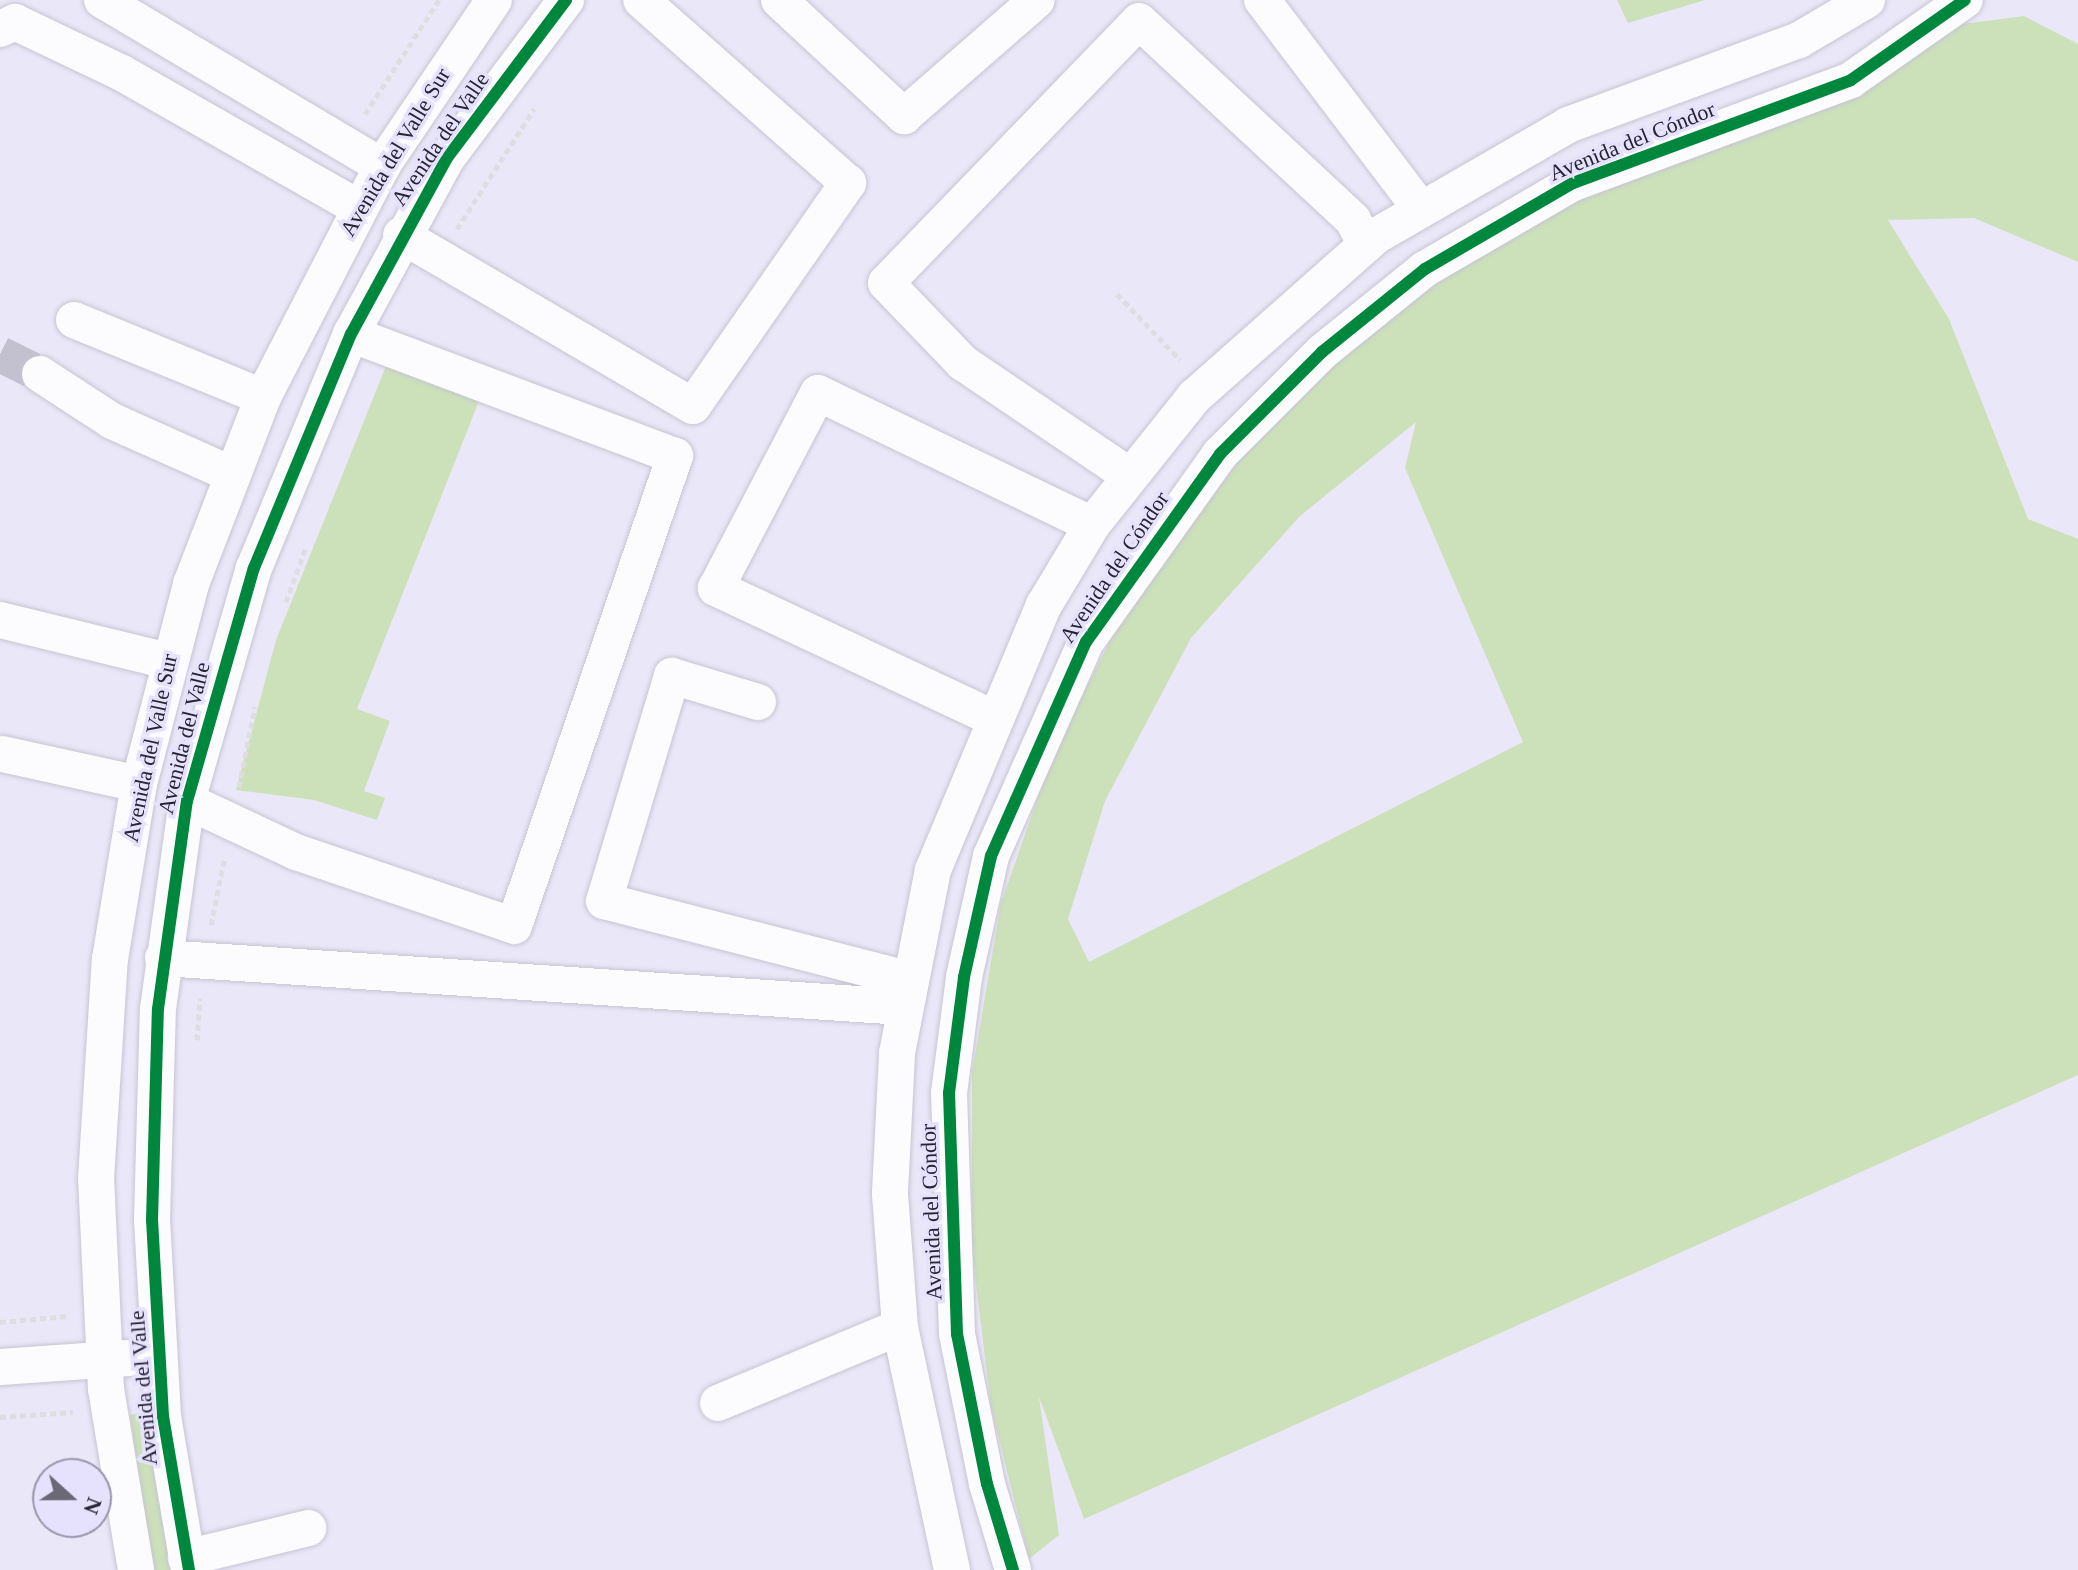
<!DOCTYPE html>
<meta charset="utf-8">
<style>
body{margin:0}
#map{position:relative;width:2078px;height:1570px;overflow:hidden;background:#eae8f8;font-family:Georgia,serif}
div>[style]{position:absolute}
.green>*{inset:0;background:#cce1ba}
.minor-tunnel>*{height:36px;margin-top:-18px;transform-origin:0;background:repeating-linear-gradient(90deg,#c3c1d0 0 36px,transparent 0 54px)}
.path>*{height:5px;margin-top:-2.5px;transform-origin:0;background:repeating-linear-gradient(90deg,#dedde2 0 6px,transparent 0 10px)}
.roads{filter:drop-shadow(0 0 2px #c6c4d2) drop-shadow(0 0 2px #c6c4d2)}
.minor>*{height:36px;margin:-18px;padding:0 18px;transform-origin:18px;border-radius:18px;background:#fcfcfe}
.cycleway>*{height:12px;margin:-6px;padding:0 6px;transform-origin:6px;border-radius:6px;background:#00873e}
span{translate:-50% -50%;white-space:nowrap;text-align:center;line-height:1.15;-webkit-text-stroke:7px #e6e2fe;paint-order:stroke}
.street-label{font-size:22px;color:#272431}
.north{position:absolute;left:32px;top:1458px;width:80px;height:80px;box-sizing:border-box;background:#e6e2fe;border:2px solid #9a96ac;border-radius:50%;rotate:111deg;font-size:22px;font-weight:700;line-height:32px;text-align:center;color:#272431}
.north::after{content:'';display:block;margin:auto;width:28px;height:36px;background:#6b6977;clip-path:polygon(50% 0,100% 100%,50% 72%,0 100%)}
</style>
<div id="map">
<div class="green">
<i style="clip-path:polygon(1617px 0,1705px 0,1628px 23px)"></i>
<i style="clip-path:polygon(evenodd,2024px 16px,2078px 44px,2078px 262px,1974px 218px,1888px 220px,1949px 319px,2028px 519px,2078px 539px,2078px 1075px,1084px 1519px,1039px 1397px,1059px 1535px,1029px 1559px,991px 1407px,972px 1251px,972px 1073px,1001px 903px,1056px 746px,1119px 624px,1260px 432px,1349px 344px,1520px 223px,1955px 25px,2024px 16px,1416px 422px,1405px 468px,1523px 742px,1089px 962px,1068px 919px,1105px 801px,1191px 638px,1299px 517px,1416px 422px)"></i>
<i style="clip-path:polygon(386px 366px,479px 401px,357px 709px,390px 721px,364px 791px,385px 798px,377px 820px,314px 800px,236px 790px,276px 640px)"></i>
<i style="clip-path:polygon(146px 1411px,172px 1570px,155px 1570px,143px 1502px,130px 1415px)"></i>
</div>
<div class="minor-tunnel">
<i style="left:0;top:354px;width:45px;rotate:26.6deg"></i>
</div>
<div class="path">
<i style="left:365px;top:114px;width:136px;rotate:-57deg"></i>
<i style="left:457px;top:229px;width:143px;rotate:-57.3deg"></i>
<i style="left:1117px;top:294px;width:91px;rotate:46.3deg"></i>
<i style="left:286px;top:602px;width:59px;rotate:-70deg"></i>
<i style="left:239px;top:787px;width:82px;rotate:-78.7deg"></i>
<i style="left:211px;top:925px;width:70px;rotate:-78.5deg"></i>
<i style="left:197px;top:1040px;width:42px;rotate:-85.9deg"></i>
<i style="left:0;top:1322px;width:68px;rotate:-5deg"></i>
<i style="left:0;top:1417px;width:73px;rotate:-3.9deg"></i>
</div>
<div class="roads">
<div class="minor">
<i style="left:102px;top:0;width:326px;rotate:30.7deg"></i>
<i style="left:779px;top:0;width:171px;rotate:42.9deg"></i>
<i style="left:904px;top:116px;width:176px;rotate:-41.1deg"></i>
<i style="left:1262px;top:0;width:260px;rotate:52.8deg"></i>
<i style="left:0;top:29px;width:17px;rotate:-25deg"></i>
<i style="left:15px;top:22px;width:119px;rotate:25.5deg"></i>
<i style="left:122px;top:73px;width:273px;rotate:29.7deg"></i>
<i style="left:401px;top:235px;width:338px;rotate:30.4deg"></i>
<i style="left:693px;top:406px;width:272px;rotate:-55.2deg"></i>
<i style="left:848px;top:183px;width:276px;rotate:-138.5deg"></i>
<i style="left:74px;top:320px;width:204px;rotate:22.2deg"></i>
<i style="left:40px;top:374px;width:86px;rotate:33.1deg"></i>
<i style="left:112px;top:421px;width:130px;rotate:24deg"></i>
<i style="left:1130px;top:476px;width:202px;rotate:-145.9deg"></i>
<i style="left:963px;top:363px;width:111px;rotate:-133.9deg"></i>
<i style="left:886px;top:283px;width:364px;rotate:-46deg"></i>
<i style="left:1139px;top:21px;width:292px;rotate:42.9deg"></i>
<i style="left:1353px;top:220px;width:28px;rotate:63deg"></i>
<i style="left:0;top:620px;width:173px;rotate:13.7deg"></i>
<i style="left:758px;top:702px;width:90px;rotate:-163.2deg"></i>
<i style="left:672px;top:676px;width:235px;rotate:106.8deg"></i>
<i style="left:604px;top:901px;width:313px;rotate:14.4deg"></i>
<i style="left:991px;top:717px;width:304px;rotate:-154.9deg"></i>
<i style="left:716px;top:588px;width:220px;rotate:-62.4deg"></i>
<i style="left:818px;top:393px;width:304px;rotate:25.7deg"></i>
<i style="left:2px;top:754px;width:140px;rotate:12.4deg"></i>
<i style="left:187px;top:801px;width:120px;rotate:25.1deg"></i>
<i style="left:296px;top:852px;width:230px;rotate:18.7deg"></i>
<i style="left:514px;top:926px;width:497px;rotate:-71.1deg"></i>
<i style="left:675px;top:456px;width:346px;rotate:-159.4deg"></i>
<i style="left:163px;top:958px;width:742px;rotate:3.79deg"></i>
<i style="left:0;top:1367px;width:129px;rotate:-4deg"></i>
<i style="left:718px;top:1403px;width:197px;rotate:-22.7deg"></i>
<i style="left:186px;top:1558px;width:126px;rotate:-13.8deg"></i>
<i style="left:136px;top:1570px;width:183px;rotate:-99.4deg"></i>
<i style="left:106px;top:1389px;width:210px;rotate:-92.7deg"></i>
<i style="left:96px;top:1179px;width:220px;rotate:-86.4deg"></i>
<i style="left:110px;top:959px;width:177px;rotate:-80.6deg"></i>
<i style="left:139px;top:784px;width:207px;rotate:-75.4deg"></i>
<i style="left:191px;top:584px;width:200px;rotate:-68.9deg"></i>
<i style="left:263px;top:397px;width:260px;rotate:-62.7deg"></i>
<i style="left:382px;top:166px;width:200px;rotate:-56deg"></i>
<i style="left:189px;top:1570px;width:156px;rotate:-99.6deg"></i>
<i style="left:163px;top:1416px;width:196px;rotate:-93.2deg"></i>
<i style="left:152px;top:1220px;width:211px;rotate:-88.4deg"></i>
<i style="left:158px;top:1009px;width:210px;rotate:-82.1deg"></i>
<i style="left:187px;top:801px;width:242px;rotate:-74deg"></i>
<i style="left:254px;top:568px;width:253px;rotate:-67.5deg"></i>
<i style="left:351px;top:334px;width:200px;rotate:-61.4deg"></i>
<i style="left:447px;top:158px;width:198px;rotate:-53deg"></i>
<i style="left:952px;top:1570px;width:249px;rotate:-102.1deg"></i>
<i style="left:900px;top:1327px;width:134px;rotate:-94.3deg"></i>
<i style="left:890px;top:1193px;width:140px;rotate:-87.1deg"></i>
<i style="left:897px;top:1053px;width:187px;rotate:-78.9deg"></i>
<i style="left:933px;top:870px;width:287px;rotate:-67.3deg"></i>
<i style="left:1044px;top:605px;width:93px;rotate:-59deg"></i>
<i style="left:1092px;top:525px;width:164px;rotate:-51.4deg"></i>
<i style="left:1194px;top:397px;width:243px;rotate:-41.5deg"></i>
<i style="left:1376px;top:236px;width:222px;rotate:-30deg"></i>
<i style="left:1568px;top:125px;width:246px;rotate:-20.2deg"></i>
<i style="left:1799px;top:40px;width:79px;rotate:-30.5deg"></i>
<i style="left:1013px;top:1570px;width:90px;rotate:-106.8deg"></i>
<i style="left:987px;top:1484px;width:153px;rotate:-101.3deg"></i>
<i style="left:957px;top:1334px;width:241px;rotate:-91.9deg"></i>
<i style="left:949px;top:1093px;width:117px;rotate:-82.6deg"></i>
<i style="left:964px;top:977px;width:124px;rotate:-77.4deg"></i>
<i style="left:991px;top:856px;width:234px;rotate:-66.1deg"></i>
<i style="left:1086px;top:642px;width:231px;rotate:-54.5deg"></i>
<i style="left:1220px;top:454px;width:144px;rotate:-45deg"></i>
<i style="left:1322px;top:352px;width:132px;rotate:-38.9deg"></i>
<i style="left:1425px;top:269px;width:171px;rotate:-30.2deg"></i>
<i style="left:1573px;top:183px;width:296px;rotate:-20.3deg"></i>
<i style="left:1851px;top:80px;width:139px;rotate:-35.1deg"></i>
</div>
</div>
<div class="cycleway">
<i style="left:189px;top:1570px;width:156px;rotate:-99.6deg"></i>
<i style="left:163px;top:1416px;width:196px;rotate:-93.2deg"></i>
<i style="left:152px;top:1220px;width:211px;rotate:-88.4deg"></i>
<i style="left:158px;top:1009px;width:210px;rotate:-82.1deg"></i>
<i style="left:187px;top:801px;width:242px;rotate:-74deg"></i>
<i style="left:254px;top:568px;width:253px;rotate:-67.5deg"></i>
<i style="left:351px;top:334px;width:200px;rotate:-61.4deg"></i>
<i style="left:447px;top:158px;width:198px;rotate:-53deg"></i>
<i style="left:1013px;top:1570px;width:90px;rotate:-106.8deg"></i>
<i style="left:987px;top:1484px;width:153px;rotate:-101.3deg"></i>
<i style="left:957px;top:1334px;width:241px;rotate:-91.9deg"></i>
<i style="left:949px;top:1093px;width:117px;rotate:-82.6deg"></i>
<i style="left:964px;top:977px;width:124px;rotate:-77.4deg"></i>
<i style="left:991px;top:856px;width:234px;rotate:-66.1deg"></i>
<i style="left:1086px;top:642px;width:231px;rotate:-54.5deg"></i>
<i style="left:1220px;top:454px;width:144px;rotate:-45deg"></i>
<i style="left:1322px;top:352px;width:132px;rotate:-38.9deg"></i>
<i style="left:1425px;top:269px;width:171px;rotate:-30.2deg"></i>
<i style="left:1573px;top:183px;width:296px;rotate:-20.3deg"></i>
<i style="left:1851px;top:80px;width:139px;rotate:-35.1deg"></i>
</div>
<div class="street-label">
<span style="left:440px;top:139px;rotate:-56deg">Avenida del Valle</span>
<span style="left:1632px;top:141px;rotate:-22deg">Avenida del Cóndor</span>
<span style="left:395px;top:152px;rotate:-59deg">Avenida del Valle Sur</span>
<span style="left:1114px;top:567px;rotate:-56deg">Avenida del Cóndor</span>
<span style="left:184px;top:738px;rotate:-76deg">Avenida del Valle</span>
<span style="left:150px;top:748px;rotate:-78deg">Avenida del Valle Sur</span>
<span style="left:931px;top:1212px;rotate:-92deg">Avenida del Cóndor</span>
<span style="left:143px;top:1388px;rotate:-95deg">Avenida del Valle</span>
</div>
<div class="north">N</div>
</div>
